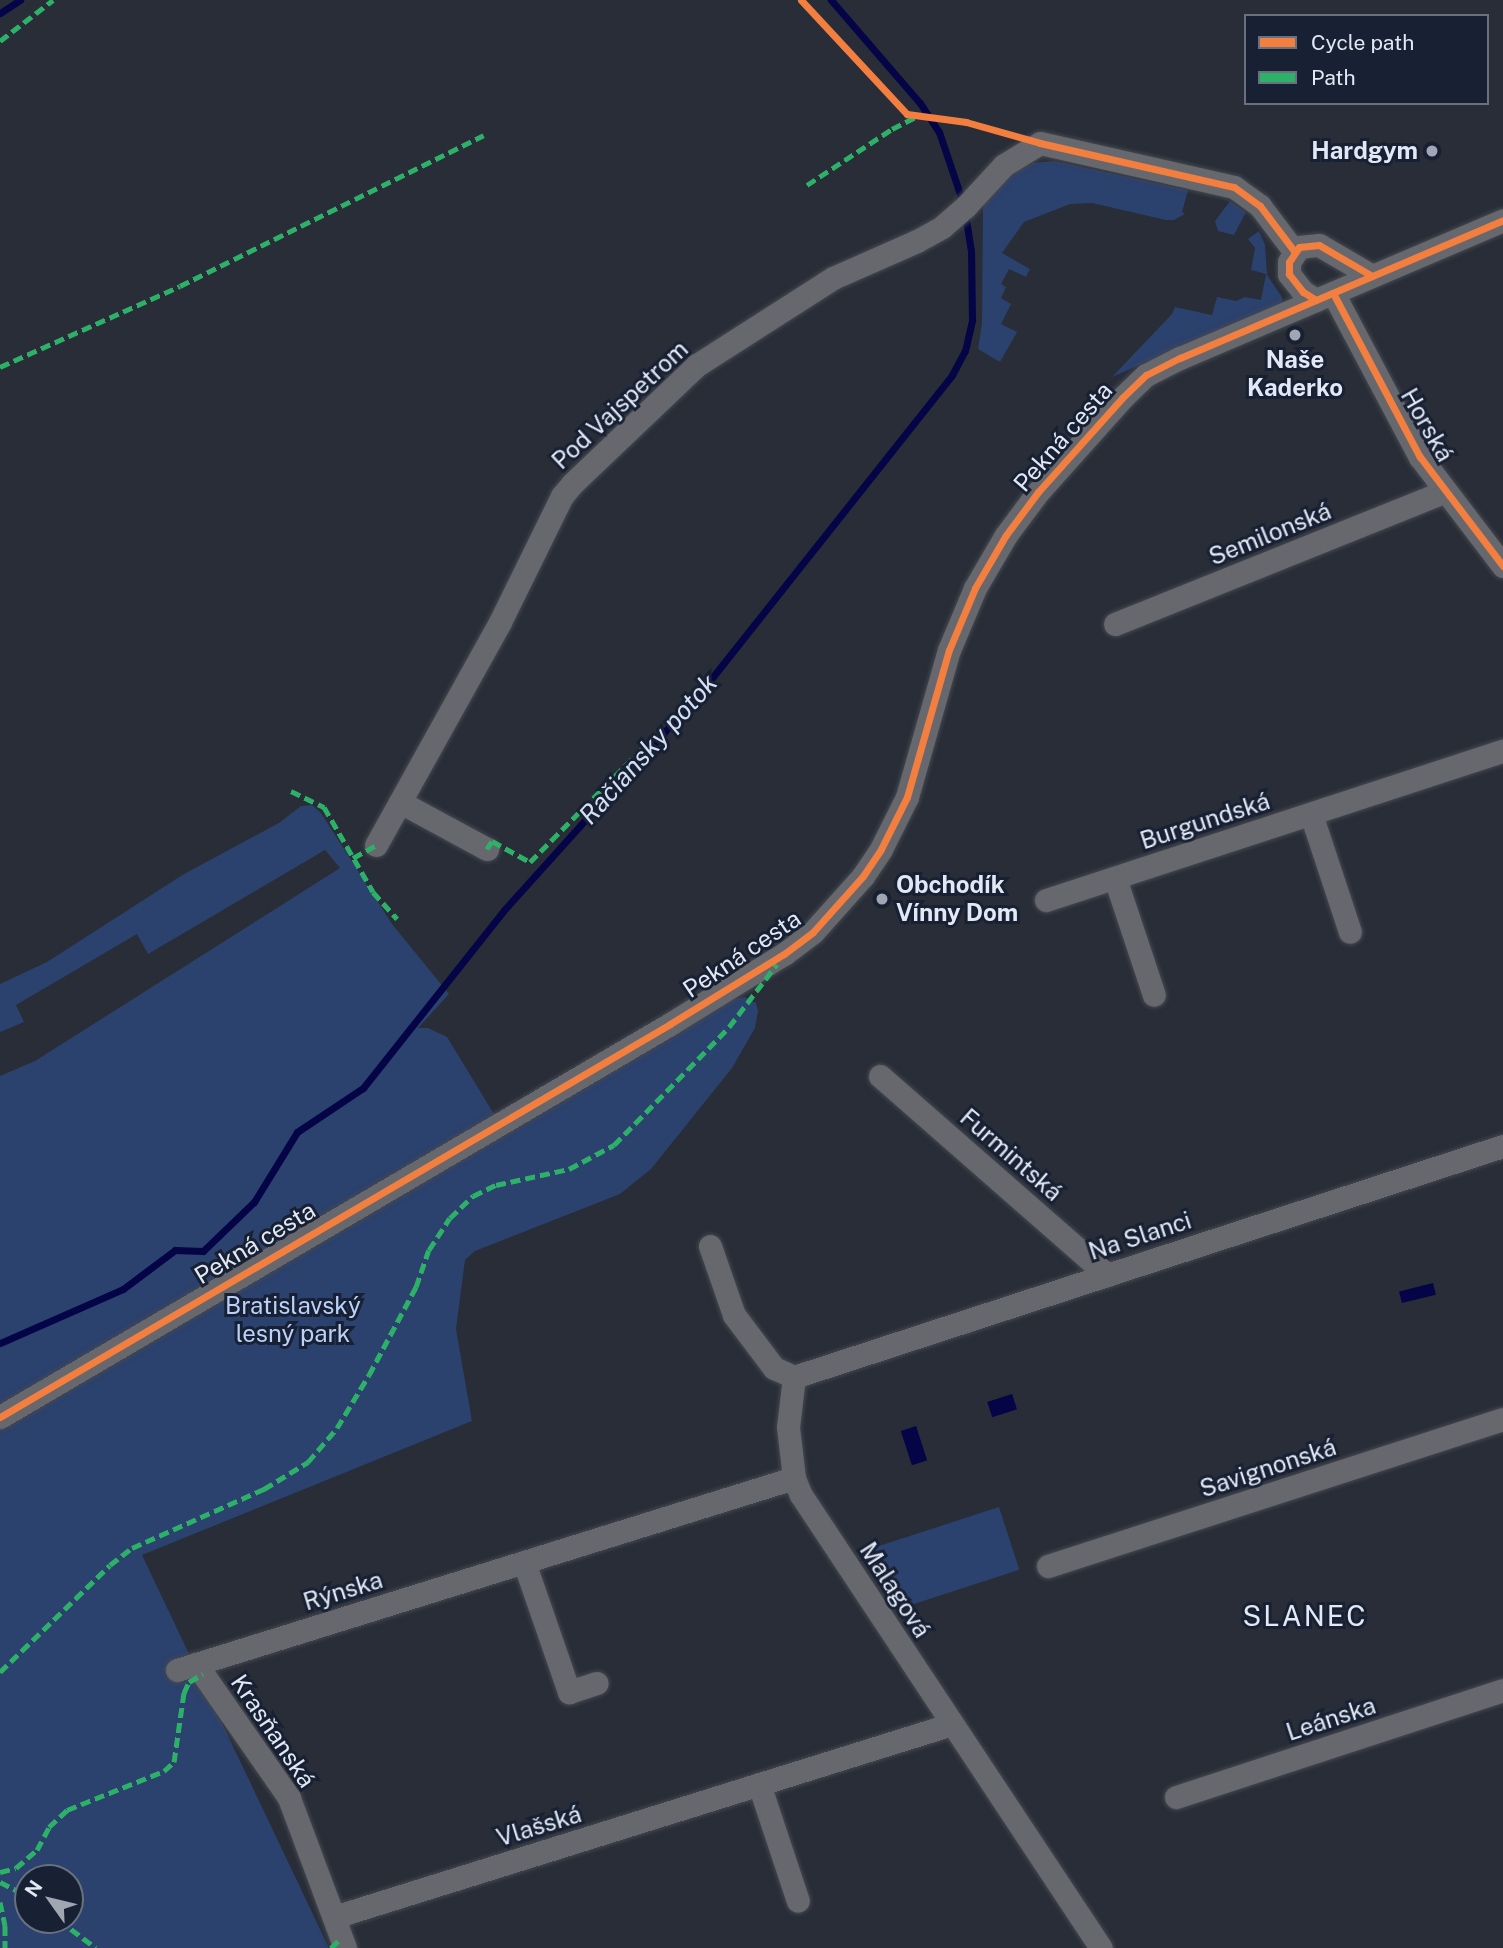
<!DOCTYPE html>
<meta charset="utf-8">
<style>
body{margin:0}
#map{position:relative;width:1503px;height:1948px;overflow:hidden;background:#282d37;font-family:"Public Sans",sans-serif}
div>[style]{position:absolute}
.green>*{inset:0;background:#2b416e;transform-origin:0 0}
.water>*{inset:0;background:#040447;transform-origin:0 0}
.stream>*{height:7px;margin:-3.5px;padding:0 3.5px;transform-origin:3.5px;border-radius:3.5px;background:#040447}
.roads{filter:drop-shadow(0 0 2px #444850) drop-shadow(0 0 2px #444850)}
.minor>*{height:23px;margin:-11.5px;padding:0 11.5px;transform-origin:11.5px;border-radius:11.5px;background:#66686d}
.quiet>*{height:5px;margin-top:-2.5px;transform-origin:0;background:repeating-linear-gradient(90deg,#2db169 0 10px,transparent 0 15px)}
.cycleway>*{height:7px;margin:-3.5px;padding:0 3.5px;transform-origin:3.5px;border-radius:3.5px;background:#f27e40}
.dots>*{width:19px;height:19px;translate:-50% -50%;box-sizing:border-box;border:4px solid #182133;border-radius:50%}
span{translate:-50% -50%;white-space:nowrap;text-align:center;line-height:1.15;-webkit-text-stroke:6px #182133;paint-order:stroke}
.poi-label{font-size:24px;color:#e2e9f5;font-weight:700}
.right{translate:-100% -50%;text-align:right}
.left{translate:0 -50%;text-align:left}
.street-label{font-size:24px;color:#e2e9f5}
.park-label{font-size:24px;color:#bbd1fa}
.water-label{font-size:26px;color:#d5e0f5;font-style:italic}
.quarter-label{font-size:28px;color:#e2e9f5;letter-spacing:2px}
.legend{position:absolute;left:1244px;top:14px;width:245px;height:91px;box-sizing:border-box;background:#182133;border:2px solid #697181;margin:0;padding:9px 12px;list-style:none;font-size:21px;color:#e2e9f5}
.legend li{display:flex;align-items:center;gap:14px;height:35px}
.legend b{width:35px;border:2px solid #697181}
.north{position:absolute;left:14px;top:1864px;width:70px;height:70px;box-sizing:border-box;background:#182133;border:2px solid #697181;border-radius:50%;rotate:304deg;font-size:19px;font-weight:700;line-height:28px;text-align:center;color:#e2e9f5}
.north::after{content:'';display:block;margin:auto;width:24px;height:32px;background:#a1a7b2;clip-path:polygon(50% 0,100% 100%,50% 72%,0 100%)}
</style>
<div id="map">
<div class="green">
<i style="clip-path:polygon(1054px 161px,1188px 190px,1182px 212px,1185px 214px,1174px 220px,1166px 220px,1092px 203px,1070px 204px,1024px 222px,1002px 253px,1030px 269px,1026px 277px,1009px 269px,1001px 284px,1006px 287px,1001px 298px,1011px 304px,1001px 324px,1017px 332px,1000px 362px,978px 349px,982px 323px,983px 204px,1014px 172px,1033px 163px)"></i>
<i style="clip-path:polygon(1230px 201px,1246px 212px,1234px 235px,1218px 231px,1215px 221px)"></i>
<i style="clip-path:polygon(1259px 231px,1265px 245px,1267px 275px,1282px 297px,1282px 303px,1112px 377px,1172px 314px,1175px 307px,1212px 315px,1217px 297px,1236px 301px,1245px 297px,1261px 300px,1266px 274px,1251px 270px,1255px 248px,1248px 239px)"></i>
<i style="clip-path:polygon(evenodd,312px 805px,321px 813px,392px 924px,449px 994px,418px 1028px,428px 1028px,447px 1037px,494px 1114px,532px 1116px,584px 1088px,714px 1008px,734px 999px,745px 997px,756px 1003px,758px 1011px,755px 1028px,732px 1068px,651px 1169px,620px 1194px,475px 1251px,465px 1260px,456px 1329px,472px 1421px,142px 1555px,329px 1948px,0 1948px,0 1076px,35px 1061px,340px 868px,325px 850px,148px 954px,137px 934px,16px 1005px,24px 1022px,0 1032px,0 984px,47px 962px,184px 874px,279px 823px,301px 806px,312px 805px,28px 1878px,70px 1878px,70px 1920px,28px 1920px,28px 1878px)"></i>
<i style="left:999px;top:1507px;width:66px;height:132px;rotate:72deg"></i>
</div>
<div class="water">
<i style="left:1433px;top:1283px;width:12px;height:35px;rotate:76deg"></i>
<i style="left:1012px;top:1394px;width:16px;height:26px;rotate:72deg"></i>
<i style="left:916px;top:1426px;width:36px;height:16px;rotate:72deg"></i>
</div>
<div class="stream">
<i style="left:831px;top:0;width:136px;rotate:49.2deg"></i>
<i style="left:920px;top:103px;width:35px;rotate:57deg"></i>
<i style="left:939px;top:132px;width:75px;rotate:71.3deg"></i>
<i style="left:0;top:13px;width:24px;rotate:-33deg"></i>
<i style="left:0;top:1343px;width:134px;rotate:-23.7deg"></i>
<i style="left:123px;top:1289px;width:65px;rotate:-36.9deg"></i>
<i style="left:175px;top:1250px;width:28px;rotate:2deg"></i>
<i style="left:203px;top:1251px;width:71px;rotate:-43.9deg"></i>
<i style="left:254px;top:1202px;width:82px;rotate:-58.4deg"></i>
<i style="left:297px;top:1132px;width:79px;rotate:-33.7deg"></i>
<i style="left:363px;top:1088px;width:228px;rotate:-51.6deg"></i>
<i style="left:505px;top:909px;width:297px;rotate:-48deg"></i>
<i style="left:704px;top:688px;width:399px;rotate:-51.6deg"></i>
<i style="left:952px;top:375px;width:27px;rotate:-62deg"></i>
<i style="left:965px;top:351px;width:32px;rotate:-77deg"></i>
<i style="left:972px;top:320px;width:69px;rotate:-90.8deg"></i>
<i style="left:971px;top:251px;width:36px;rotate:-99deg"></i>
</div>
<div class="roads">
<div class="minor">
<i style="left:1333px;top:293px;width:186px;rotate:62.1deg"></i>
<i style="left:1420px;top:457px;width:137px;rotate:52.7deg"></i>
<i style="left:1316px;top:300px;width:15px;rotate:-148deg"></i>
<i style="left:1303px;top:292px;width:23px;rotate:-128deg"></i>
<i style="left:1289px;top:274px;width:12px;rotate:-90deg"></i>
<i style="left:1289px;top:262px;width:18px;rotate:-56deg"></i>
<i style="left:1299px;top:247px;width:20px;rotate:-6deg"></i>
<i style="left:1319px;top:245px;width:61px;rotate:30.3deg"></i>
<i style="left:1115px;top:624px;width:354px;rotate:-21.9deg"></i>
<i style="left:400px;top:802px;width:99px;rotate:28.4deg"></i>
<i style="left:1311px;top:814px;width:124px;rotate:71.7deg"></i>
<i style="left:376px;top:845px;width:255px;rotate:-60.9deg"></i>
<i style="left:500px;top:622px;width:140px;rotate:-63.8deg"></i>
<i style="left:562px;top:496px;width:17px;rotate:-50deg"></i>
<i style="left:573px;top:483px;width:171px;rotate:-43.6deg"></i>
<i style="left:697px;top:365px;width:161px;rotate:-32.6deg"></i>
<i style="left:833px;top:278px;width:92px;rotate:-23.8deg"></i>
<i style="left:917px;top:241px;width:29px;rotate:-29deg"></i>
<i style="left:942px;top:227px;width:32px;rotate:-41deg"></i>
<i style="left:966px;top:206px;width:56px;rotate:-47.2deg"></i>
<i style="left:1004px;top:165px;width:42px;rotate:-31.4deg"></i>
<i style="left:1040px;top:143px;width:199px;rotate:12.8deg"></i>
<i style="left:1234px;top:187px;width:32px;rotate:36deg"></i>
<i style="left:1260px;top:206px;width:56px;rotate:52.9deg"></i>
<i style="left:1115px;top:878px;width:123px;rotate:71.6deg"></i>
<i style="left:1046px;top:900px;width:481px;rotate:-18.1deg"></i>
<i style="left:880px;top:1076px;width:302px;rotate:41.2deg"></i>
<i style="left:710px;top:1246px;width:73px;rotate:70.8deg"></i>
<i style="left:734px;top:1315px;width:66px;rotate:53deg"></i>
<i style="left:774px;top:1368px;width:22px;rotate:24deg"></i>
<i style="left:794px;top:1377px;width:50px;rotate:96.8deg"></i>
<i style="left:788px;top:1427px;width:51px;rotate:83.3deg"></i>
<i style="left:794px;top:1478px;width:18px;rotate:68deg"></i>
<i style="left:801px;top:1495px;width:543px;rotate:56.49deg"></i>
<i style="left:794px;top:1377px;width:746px;rotate:-18.05deg"></i>
<i style="left:0;top:1417px;width:777px;rotate:-30.39deg"></i>
<i style="left:670px;top:1024px;width:134px;rotate:-31.6deg"></i>
<i style="left:784px;top:954px;width:36px;rotate:-37deg"></i>
<i style="left:813px;top:932px;width:75px;rotate:-48.2deg"></i>
<i style="left:863px;top:876px;width:32px;rotate:-56deg"></i>
<i style="left:881px;top:849px;width:58px;rotate:-63.4deg"></i>
<i style="left:907px;top:797px;width:153px;rotate:-74.1deg"></i>
<i style="left:949px;top:650px;width:67px;rotate:-67.2deg"></i>
<i style="left:975px;top:588px;width:61px;rotate:-59.7deg"></i>
<i style="left:1006px;top:535px;width:54px;rotate:-53.3deg"></i>
<i style="left:1038px;top:492px;width:126px;rotate:-48.2deg"></i>
<i style="left:1122px;top:398px;width:33px;rotate:-44deg"></i>
<i style="left:1146px;top:375px;width:38px;rotate:-27deg"></i>
<i style="left:1180px;top:358px;width:351px;rotate:-23.1deg"></i>
<i style="left:524px;top:1562px;width:138px;rotate:70.9deg"></i>
<i style="left:569px;top:1692px;width:29px;rotate:-18deg"></i>
<i style="left:1048px;top:1566px;width:478px;rotate:-17.9deg"></i>
<i style="left:196px;top:1664px;width:163px;rotate:55.2deg"></i>
<i style="left:289px;top:1798px;width:160px;rotate:69.5deg"></i>
<i style="left:177px;top:1670px;width:646px;rotate:-17.29deg"></i>
<i style="left:759px;top:1784px;width:123px;rotate:71.6deg"></i>
<i style="left:1176px;top:1797px;width:344px;rotate:-18.1deg"></i>
<i style="left:334px;top:1917px;width:647px;rotate:-17.34deg"></i>
</div>
</div>
<div class="quiet">
<i style="left:0;top:41px;width:67px;rotate:-37.7deg"></i>
<i style="left:807px;top:185px;width:102px;rotate:-33.4deg"></i>
<i style="left:892px;top:129px;width:27px;rotate:-27deg"></i>
<i style="left:0;top:367px;width:197px;rotate:-24.2deg"></i>
<i style="left:180px;top:286px;width:339px;rotate:-26.4deg"></i>
<i style="left:291px;top:791px;width:37px;rotate:26deg"></i>
<i style="left:324px;top:807px;width:98px;rotate:60deg"></i>
<i style="left:373px;top:892px;width:36px;rotate:48deg"></i>
<i style="left:487px;top:849px;width:9px;rotate:-58deg"></i>
<i style="left:492px;top:841px;width:43px;rotate:28.9deg"></i>
<i style="left:530px;top:862px;width:161px;rotate:-45.3deg"></i>
<i style="left:353px;top:858px;width:26px;rotate:-29deg"></i>
<i style="left:0;top:1672px;width:153px;rotate:-44.2deg"></i>
<i style="left:110px;top:1565px;width:28px;rotate:-38deg"></i>
<i style="left:132px;top:1548px;width:145px;rotate:-24.1deg"></i>
<i style="left:264px;top:1489px;width:52px;rotate:-31.5deg"></i>
<i style="left:308px;top:1462px;width:45px;rotate:-49.5deg"></i>
<i style="left:337px;top:1428px;width:62px;rotate:-58.9deg"></i>
<i style="left:369px;top:1375px;width:100px;rotate:-61.9deg"></i>
<i style="left:416px;top:1287px;width:39px;rotate:-71deg"></i>
<i style="left:429px;top:1250px;width:38px;rotate:-57deg"></i>
<i style="left:450px;top:1218px;width:32px;rotate:-44deg"></i>
<i style="left:473px;top:1196px;width:25px;rotate:-26deg"></i>
<i style="left:496px;top:1185px;width:75px;rotate:-12.4deg"></i>
<i style="left:569px;top:1169px;width:51px;rotate:-28.1deg"></i>
<i style="left:614px;top:1145px;width:165px;rotate:-45.7deg"></i>
<i style="left:729px;top:1027px;width:79px;rotate:-52.7deg"></i>
<i style="left:0;top:1872px;width:16px;rotate:-14deg"></i>
<i style="left:16px;top:1868px;width:28px;rotate:-41deg"></i>
<i style="left:37px;top:1850px;width:26px;rotate:-62deg"></i>
<i style="left:49px;top:1827px;width:25px;rotate:-43deg"></i>
<i style="left:67px;top:1810px;width:105px;rotate:-21.9deg"></i>
<i style="left:164px;top:1771px;width:13px;rotate:-42deg"></i>
<i style="left:174px;top:1762px;width:70px;rotate:-81.8deg"></i>
<i style="left:184px;top:1693px;width:12px;rotate:-66deg"></i>
<i style="left:189px;top:1682px;width:16px;rotate:-30deg"></i>
<i style="left:0;top:1882px;width:31px;rotate:27deg"></i>
<i style="left:0;top:1902px;width:24px;rotate:78deg"></i>
<i style="left:5px;top:1925px;width:23px;rotate:90deg"></i>
<i style="left:59px;top:1920px;width:46px;rotate:37.1deg"></i>
<i style="left:331px;top:1948px;width:14px;rotate:-45deg"></i>
</div>
<div class="cycleway">
<i style="left:801px;top:0;width:156px;rotate:47.1deg"></i>
<i style="left:907px;top:114px;width:60px;rotate:7.7deg"></i>
<i style="left:966px;top:122px;width:77px;rotate:15.8deg"></i>
<i style="left:1040px;top:143px;width:199px;rotate:12.8deg"></i>
<i style="left:1234px;top:187px;width:32px;rotate:36deg"></i>
<i style="left:1260px;top:206px;width:56px;rotate:52.9deg"></i>
<i style="left:1333px;top:293px;width:186px;rotate:62.1deg"></i>
<i style="left:1420px;top:457px;width:137px;rotate:52.7deg"></i>
<i style="left:1316px;top:300px;width:15px;rotate:-148deg"></i>
<i style="left:1303px;top:292px;width:23px;rotate:-128deg"></i>
<i style="left:1289px;top:274px;width:12px;rotate:-90deg"></i>
<i style="left:1289px;top:262px;width:18px;rotate:-56deg"></i>
<i style="left:1299px;top:247px;width:20px;rotate:-6deg"></i>
<i style="left:1319px;top:245px;width:61px;rotate:30.3deg"></i>
<i style="left:0;top:1417px;width:777px;rotate:-30.39deg"></i>
<i style="left:670px;top:1024px;width:134px;rotate:-31.6deg"></i>
<i style="left:784px;top:954px;width:36px;rotate:-37deg"></i>
<i style="left:813px;top:932px;width:75px;rotate:-48.2deg"></i>
<i style="left:863px;top:876px;width:32px;rotate:-56deg"></i>
<i style="left:881px;top:849px;width:58px;rotate:-63.4deg"></i>
<i style="left:907px;top:797px;width:153px;rotate:-74.1deg"></i>
<i style="left:949px;top:650px;width:67px;rotate:-67.2deg"></i>
<i style="left:975px;top:588px;width:61px;rotate:-59.7deg"></i>
<i style="left:1006px;top:535px;width:54px;rotate:-53.3deg"></i>
<i style="left:1038px;top:492px;width:126px;rotate:-48.2deg"></i>
<i style="left:1122px;top:398px;width:33px;rotate:-44deg"></i>
<i style="left:1146px;top:375px;width:38px;rotate:-27deg"></i>
<i style="left:1180px;top:358px;width:351px;rotate:-23.1deg"></i>
</div>
<div class="dots">
<i style="left:1432px;top:151px;background:#a1a7b2"></i>
<i style="left:1295px;top:335px;background:#a1a7b2"></i>
<i style="left:882px;top:899px;background:#a1a7b2"></i>
</div>
<div class="poi-label">
<span class="right" style="left:1418px;top:151px">Hardgym</span>
<span style="left:1295px;top:374px">Naše<br>Kaderko</span>
<span class="left" style="left:896px;top:899px">Obchodík<br>Vínny Dom</span>
</div>
<div class="street-label">
<span style="left:620px;top:405px;rotate:-43deg">Pod Vajspetrom</span>
<span style="left:1427px;top:425px;rotate:60deg">Horská</span>
<span style="left:1063px;top:437px;rotate:-49deg">Pekná cesta</span>
<span style="left:1270px;top:534px;rotate:-22deg">Semilonská</span>
<span style="left:1205px;top:821px;rotate:-18deg">Burgundská</span>
<span style="left:742px;top:954px;rotate:-34deg">Pekná cesta</span>
<span style="left:1011px;top:1155px;rotate:41deg">Furmintská</span>
<span style="left:1140px;top:1236px;rotate:-18deg">Na Slanci</span>
<span style="left:255px;top:1243px;rotate:-31deg">Pekná cesta</span>
<span style="left:1268px;top:1468px;rotate:-18deg">Savignonská</span>
<span style="left:895px;top:1590px;rotate:57deg">Malagová</span>
<span style="left:343px;top:1591px;rotate:-17deg">Rýnska</span>
<span style="left:1331px;top:1719px;rotate:-18deg">Leánska</span>
<span style="left:273px;top:1731px;rotate:56deg">Krasňanská</span>
<span style="left:539px;top:1826px;rotate:-17deg">Vlašská</span>
</div>
<div class="park-label">
<span style="left:293px;top:1320px">Bratislavský<br>lesný park</span>
</div>
<div class="water-label">
<span style="left:648px;top:749px;rotate:-48deg">Račiansky potok</span>
</div>
<div class="quarter-label">
<span style="left:1305px;top:1616px">SLANEC</span>
</div>
<ul class="legend">
<li><b style="height:9px;background:#f27e40"></b>Cycle path</li>
<li><b style="height:9px;background:#2db169"></b>Path</li>
</ul>
<div class="north">N</div>
</div>
